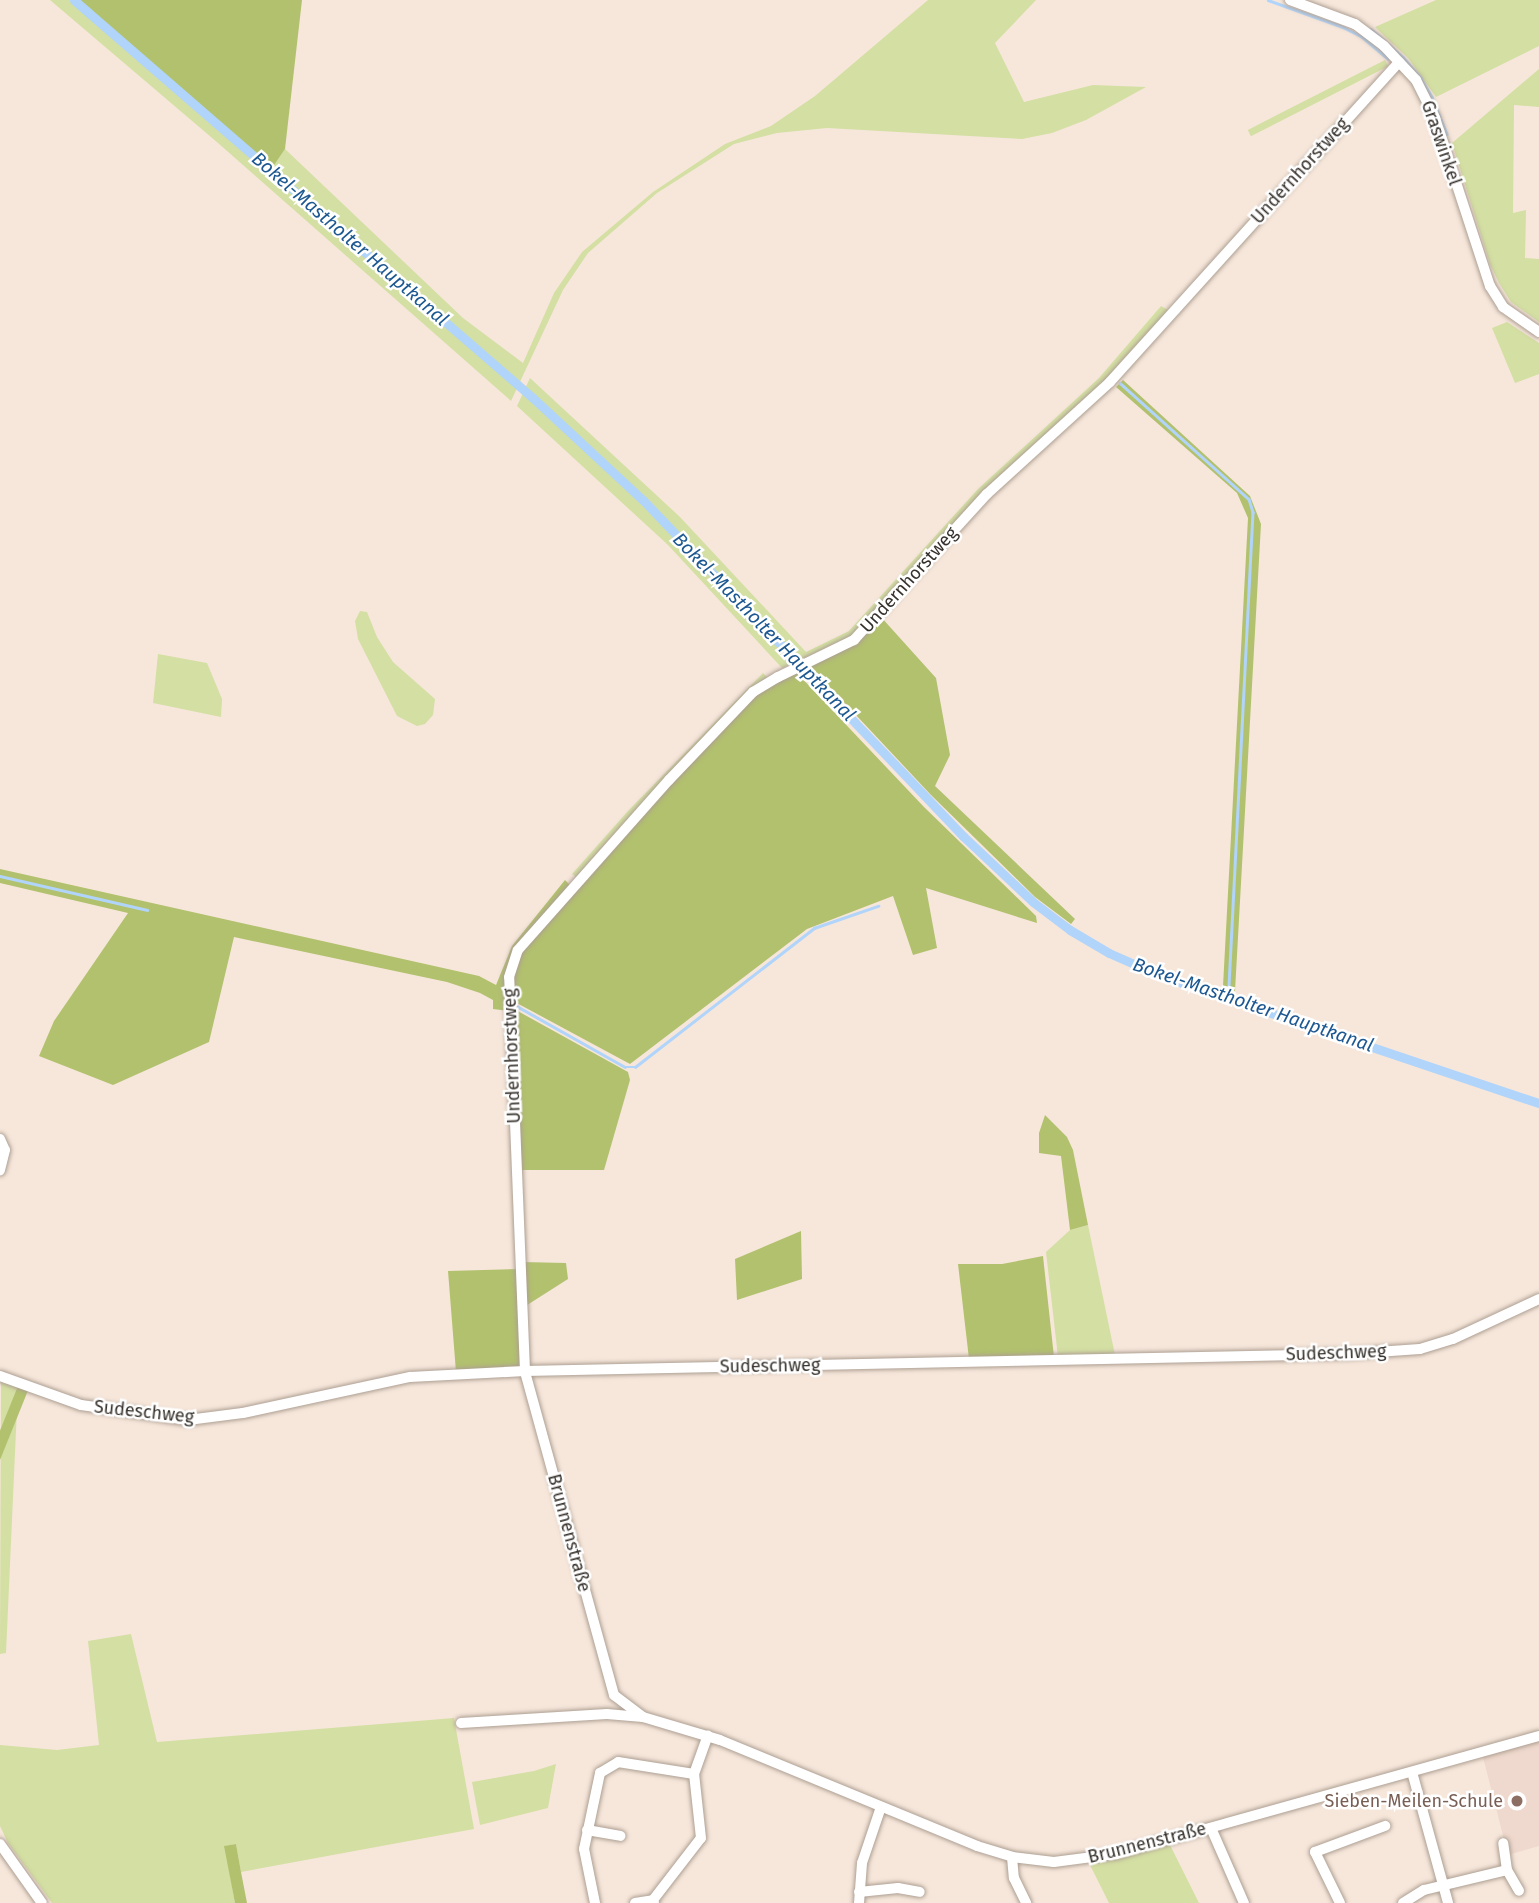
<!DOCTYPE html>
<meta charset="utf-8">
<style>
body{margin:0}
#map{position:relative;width:1539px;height:1903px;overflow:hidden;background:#f7e7db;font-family:"Fira Sans",sans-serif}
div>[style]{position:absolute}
.education>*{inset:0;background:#efd8cd}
.green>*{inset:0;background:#d4dfa3;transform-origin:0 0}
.forest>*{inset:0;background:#b2c16e;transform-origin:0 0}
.stream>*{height:2.5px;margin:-1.25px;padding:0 1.25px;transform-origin:1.25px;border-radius:1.25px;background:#b1d4fa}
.canal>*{height:9px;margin:-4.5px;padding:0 4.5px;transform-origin:4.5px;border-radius:4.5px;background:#b1d4fa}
.roads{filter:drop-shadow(0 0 2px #ad9f93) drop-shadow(0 0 2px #ad9f93)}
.minor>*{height:10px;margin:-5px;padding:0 5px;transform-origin:5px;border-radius:5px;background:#fff}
.dots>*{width:19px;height:19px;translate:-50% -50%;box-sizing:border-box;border:4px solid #fff;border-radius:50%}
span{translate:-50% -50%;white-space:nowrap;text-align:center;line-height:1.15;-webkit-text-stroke:5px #fff;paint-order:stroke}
.street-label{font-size:18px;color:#37322d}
.education-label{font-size:18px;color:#785e54}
.right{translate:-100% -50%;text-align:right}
.water-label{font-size:19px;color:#1d5891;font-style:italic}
</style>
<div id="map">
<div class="education">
<i style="clip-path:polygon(1539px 1741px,1539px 1846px,1508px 1855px,1483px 1757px)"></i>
</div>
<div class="green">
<i style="clip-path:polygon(50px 0,71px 0,269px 171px,285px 149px,463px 318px,523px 363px,554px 293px,582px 252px,653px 192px,725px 144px,771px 126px,815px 96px,928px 0,1036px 0,995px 43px,1024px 102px,1093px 85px,1146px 87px,1086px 120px,1052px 133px,1022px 139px,827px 128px,777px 133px,734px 144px,657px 193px,588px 253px,563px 290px,511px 401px,218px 143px)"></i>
<i style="clip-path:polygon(1436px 0,1539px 0,1539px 46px,1436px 97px,1408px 58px,1375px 27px)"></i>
<i style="left:1385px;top:60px;width:7px;height:154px;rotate:63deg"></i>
<i style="clip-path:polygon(1539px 69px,1539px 107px,1514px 105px,1513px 213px,1526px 210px,1525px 258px,1539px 259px,1539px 322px,1511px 302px,1499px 283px,1490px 264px,1452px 143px)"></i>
<i style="clip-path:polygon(1161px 306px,1168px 310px,1107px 379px,852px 637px,782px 668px,668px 545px,517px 406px,530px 378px,680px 517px,806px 652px,849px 631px,978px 489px,1099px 378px)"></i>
<i style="clip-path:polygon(1507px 322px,1539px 343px,1539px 374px,1515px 383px,1492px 328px)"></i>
<i style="clip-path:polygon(360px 611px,367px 612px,377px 637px,393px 662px,435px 699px,433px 715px,425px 724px,417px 726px,397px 716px,358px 639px,355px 621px)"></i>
<i style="clip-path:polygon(158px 654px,207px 663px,222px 699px,221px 717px,153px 703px)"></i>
<i style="clip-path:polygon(763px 673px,767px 677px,579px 879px,572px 874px,628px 811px)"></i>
<i style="clip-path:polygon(1088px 1225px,1115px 1355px,1058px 1357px,1046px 1252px,1070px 1230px)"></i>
<i style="clip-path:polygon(1px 1380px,18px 1386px,6px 1653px,0 1654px)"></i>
<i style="clip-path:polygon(131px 1634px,157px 1742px,454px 1718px,474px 1829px,241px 1872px,236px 1844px,225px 1846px,235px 1903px,52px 1903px,8px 1843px,0 1826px,0 1745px,57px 1750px,99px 1745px,88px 1641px)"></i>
<i style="clip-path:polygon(556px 1764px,548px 1808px,480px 1825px,472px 1782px,534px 1771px)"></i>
<i style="clip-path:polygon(1169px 1843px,1199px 1903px,1109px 1903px,1089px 1863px)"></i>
</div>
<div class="forest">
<i style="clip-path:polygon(76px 0,302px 0,285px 149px,272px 168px)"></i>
<i style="clip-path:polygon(1123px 380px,1250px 496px,1261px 524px,1235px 991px,1223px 986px,1248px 518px,1237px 493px,1116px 387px)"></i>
<i style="clip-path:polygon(881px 617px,936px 678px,950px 755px,935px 786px,1075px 919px,1071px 924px,1035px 897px,931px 795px,810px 666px)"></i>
<i style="clip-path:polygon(797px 673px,924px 807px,1036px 916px,1037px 923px,926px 888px,937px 948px,913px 955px,893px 896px,807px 929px,630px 1064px,513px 1001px,512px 978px,520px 952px,639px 816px,755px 694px)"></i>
<i style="clip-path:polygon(0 869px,479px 976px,496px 985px,512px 946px,565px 880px,571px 886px,517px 949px,509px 1011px,493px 1009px,493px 1000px,480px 993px,447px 982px,234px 937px,209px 1042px,113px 1085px,39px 1056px,54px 1021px,128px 913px,0 883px)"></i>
<i style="clip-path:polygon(514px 1009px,628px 1072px,630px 1080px,604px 1170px,519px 1170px)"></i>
<i style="clip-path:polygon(1045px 1115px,1067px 1137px,1073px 1150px,1088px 1225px,1070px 1230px,1061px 1156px,1039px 1153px,1039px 1133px)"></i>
<i style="clip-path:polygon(801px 1231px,802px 1279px,737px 1300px,735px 1259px)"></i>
<i style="clip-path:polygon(1043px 1256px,1054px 1357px,969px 1359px,958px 1264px,1002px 1264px)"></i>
<i style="clip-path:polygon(522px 1262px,566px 1263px,568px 1279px,524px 1307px,523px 1370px,456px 1372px,448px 1271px,521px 1269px)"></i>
<i style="left:18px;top:1386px;width:11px;height:267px;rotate:22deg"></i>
<i style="clip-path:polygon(236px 1844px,241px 1872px,247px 1903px,235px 1903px,224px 1846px)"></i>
</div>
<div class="stream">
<i style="left:1268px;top:0;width:80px;rotate:19.8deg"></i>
<i style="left:1343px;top:27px;width:20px;rotate:27deg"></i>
<i style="left:1361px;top:36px;width:35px;rotate:40deg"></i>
<i style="left:1371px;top:29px;width:43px;rotate:41.2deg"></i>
<i style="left:1403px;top:57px;width:28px;rotate:49deg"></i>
<i style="left:1421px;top:78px;width:22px;rotate:60deg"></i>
<i style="left:1432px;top:97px;width:40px;rotate:68deg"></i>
<i style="left:1120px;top:383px;width:173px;rotate:42deg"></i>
<i style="left:1249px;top:499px;width:14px;rotate:73deg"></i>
<i style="left:1253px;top:512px;width:487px;rotate:92.9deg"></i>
<i style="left:0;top:876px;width:151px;rotate:13deg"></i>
<i style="left:515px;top:1005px;width:126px;rotate:29.4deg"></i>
<i style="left:625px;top:1067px;width:10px"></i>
<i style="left:635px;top:1067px;width:227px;rotate:-37.8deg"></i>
<i style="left:814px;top:928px;width:68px;rotate:-19deg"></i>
</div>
<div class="canal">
<i style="left:74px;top:0;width:608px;rotate:40.93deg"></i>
<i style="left:533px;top:398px;width:151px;rotate:42.9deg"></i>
<i style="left:644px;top:501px;width:463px;rotate:46.4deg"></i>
<i style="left:963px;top:836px;width:96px;rotate:43.3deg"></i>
<i style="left:1033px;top:902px;width:46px;rotate:37.1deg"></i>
<i style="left:1070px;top:930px;width:45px;rotate:30.5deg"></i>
<i style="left:1109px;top:953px;width:60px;rotate:23.6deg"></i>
<i style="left:1164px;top:977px;width:396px;rotate:18.6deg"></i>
</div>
<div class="roads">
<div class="minor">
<i style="left:1290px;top:0;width:69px;rotate:20.3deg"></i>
<i style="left:1355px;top:24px;width:36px;rotate:37deg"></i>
<i style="left:1384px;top:46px;width:47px;rotate:46.7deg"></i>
<i style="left:1416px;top:80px;width:42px;rotate:63.4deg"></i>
<i style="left:1435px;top:118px;width:177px;rotate:71.9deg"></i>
<i style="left:1490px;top:286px;width:25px;rotate:58deg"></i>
<i style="left:1503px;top:307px;width:44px;rotate:34.8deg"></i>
<i style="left:0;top:1139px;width:12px;rotate:66deg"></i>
<i style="left:5px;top:1150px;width:21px;rotate:104deg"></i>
<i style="left:0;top:1376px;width:86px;rotate:19.7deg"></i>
<i style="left:81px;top:1405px;width:108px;rotate:8deg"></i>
<i style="left:188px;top:1420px;width:55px;rotate:-7.3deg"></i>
<i style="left:243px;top:1413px;width:171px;rotate:-12.2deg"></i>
<i style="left:410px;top:1377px;width:115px;rotate:-3deg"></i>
<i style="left:525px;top:1371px;width:823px;rotate:-1.18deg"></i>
<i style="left:1348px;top:1354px;width:72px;rotate:-4deg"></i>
<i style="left:1420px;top:1349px;width:34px;rotate:-17deg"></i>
<i style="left:1453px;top:1339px;width:95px;rotate:-24.9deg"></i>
<i style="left:643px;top:1717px;width:36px;rotate:-143deg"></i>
<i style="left:614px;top:1695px;width:336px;rotate:-105.4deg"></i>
<i style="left:525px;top:1371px;width:394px;rotate:-92.3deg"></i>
<i style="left:509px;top:977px;width:28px;rotate:-72deg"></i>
<i style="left:518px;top:950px;width:227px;rotate:-48.4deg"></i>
<i style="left:669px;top:780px;width:122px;rotate:-46.3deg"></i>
<i style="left:753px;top:692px;width:29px;rotate:-31deg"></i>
<i style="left:778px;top:677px;width:85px;rotate:-26deg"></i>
<i style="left:854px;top:640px;width:197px;rotate:-47.7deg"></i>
<i style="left:987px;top:494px;width:166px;rotate:-42.3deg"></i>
<i style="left:1110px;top:382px;width:431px;rotate:-47.9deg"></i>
<i style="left:461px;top:1723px;width:146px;rotate:-3.5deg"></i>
<i style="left:607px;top:1714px;width:36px;rotate:5deg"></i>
<i style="left:643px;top:1717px;width:80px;rotate:16.6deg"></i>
<i style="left:720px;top:1740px;width:278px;rotate:22.4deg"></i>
<i style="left:977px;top:1846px;width:37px;rotate:17deg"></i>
<i style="left:1012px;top:1857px;width:42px;rotate:6.8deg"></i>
<i style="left:1054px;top:1862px;width:63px;rotate:-7.4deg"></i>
<i style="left:1116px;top:1854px;width:439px;rotate:-15.6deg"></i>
<i style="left:1412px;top:1772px;width:136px;rotate:74.6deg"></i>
<i style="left:1211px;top:1828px;width:82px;rotate:66.3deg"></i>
<i style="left:587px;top:1830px;width:34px;rotate:10deg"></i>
<i style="left:0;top:1844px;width:72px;rotate:54.6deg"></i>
<i style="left:1012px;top:1857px;width:21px;rotate:85deg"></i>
<i style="left:1014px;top:1878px;width:28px;rotate:64deg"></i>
<i style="left:1507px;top:1870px;width:24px;rotate:60deg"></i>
<i style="left:859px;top:1892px;width:39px;rotate:-6deg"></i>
<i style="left:898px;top:1888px;width:22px;rotate:10deg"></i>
<i style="left:595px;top:1903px;width:55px;rotate:-101.5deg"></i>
<i style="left:584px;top:1849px;width:78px;rotate:-78.1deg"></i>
<i style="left:600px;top:1773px;width:21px;rotate:-31deg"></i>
<i style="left:618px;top:1762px;width:77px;rotate:9deg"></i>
<i style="left:694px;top:1774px;width:41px;rotate:-70.3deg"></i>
<i style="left:635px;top:1903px;width:18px;rotate:-9deg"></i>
<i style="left:654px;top:1903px;width:3px;rotate:-108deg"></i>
<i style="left:653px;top:1900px;width:78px;rotate:-52.3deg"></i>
<i style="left:701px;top:1838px;width:64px;rotate:-96.2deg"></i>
<i style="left:859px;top:1903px;width:40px;rotate:-85.7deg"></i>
<i style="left:862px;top:1863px;width:59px;rotate:-71.3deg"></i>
<i style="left:1340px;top:1903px;width:57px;rotate:-116.1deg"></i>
<i style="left:1315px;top:1852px;width:75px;rotate:-20.4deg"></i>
<i style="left:1403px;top:1903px;width:25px;rotate:-32deg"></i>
<i style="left:1424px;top:1890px;width:85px;rotate:-13.5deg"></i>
<i style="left:1507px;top:1870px;width:27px;rotate:-98deg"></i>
</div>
</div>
<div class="dots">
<i style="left:1517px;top:1801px;background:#8d6e63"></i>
</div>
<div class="street-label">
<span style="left:1441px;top:143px;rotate:71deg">Graswinkel</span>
<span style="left:1300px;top:171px;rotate:-48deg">Undernhorstweg</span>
<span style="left:909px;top:580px;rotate:-48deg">Undernhorstweg</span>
<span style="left:512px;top:1056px;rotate:-92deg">Undernhorstweg</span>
<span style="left:1336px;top:1353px;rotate:-2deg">Sudeschweg</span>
<span style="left:770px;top:1366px;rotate:-1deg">Sudeschweg</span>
<span style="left:144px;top:1412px;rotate:6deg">Sudeschweg</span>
<span style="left:569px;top:1533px;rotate:75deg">Brunnenstraße</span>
<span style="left:1147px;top:1843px;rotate:-14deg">Brunnenstraße</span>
</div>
<div class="education-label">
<span class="right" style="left:1503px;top:1801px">Sieben-Meilen-Schule</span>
</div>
<div class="water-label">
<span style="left:350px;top:239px;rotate:41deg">Bokel-Mastholter Hauptkanal</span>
<span style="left:764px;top:627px;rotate:46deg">Bokel-Mastholter Hauptkanal</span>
<span style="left:1253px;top:1005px;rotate:19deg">Bokel-Mastholter Hauptkanal</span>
</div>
</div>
